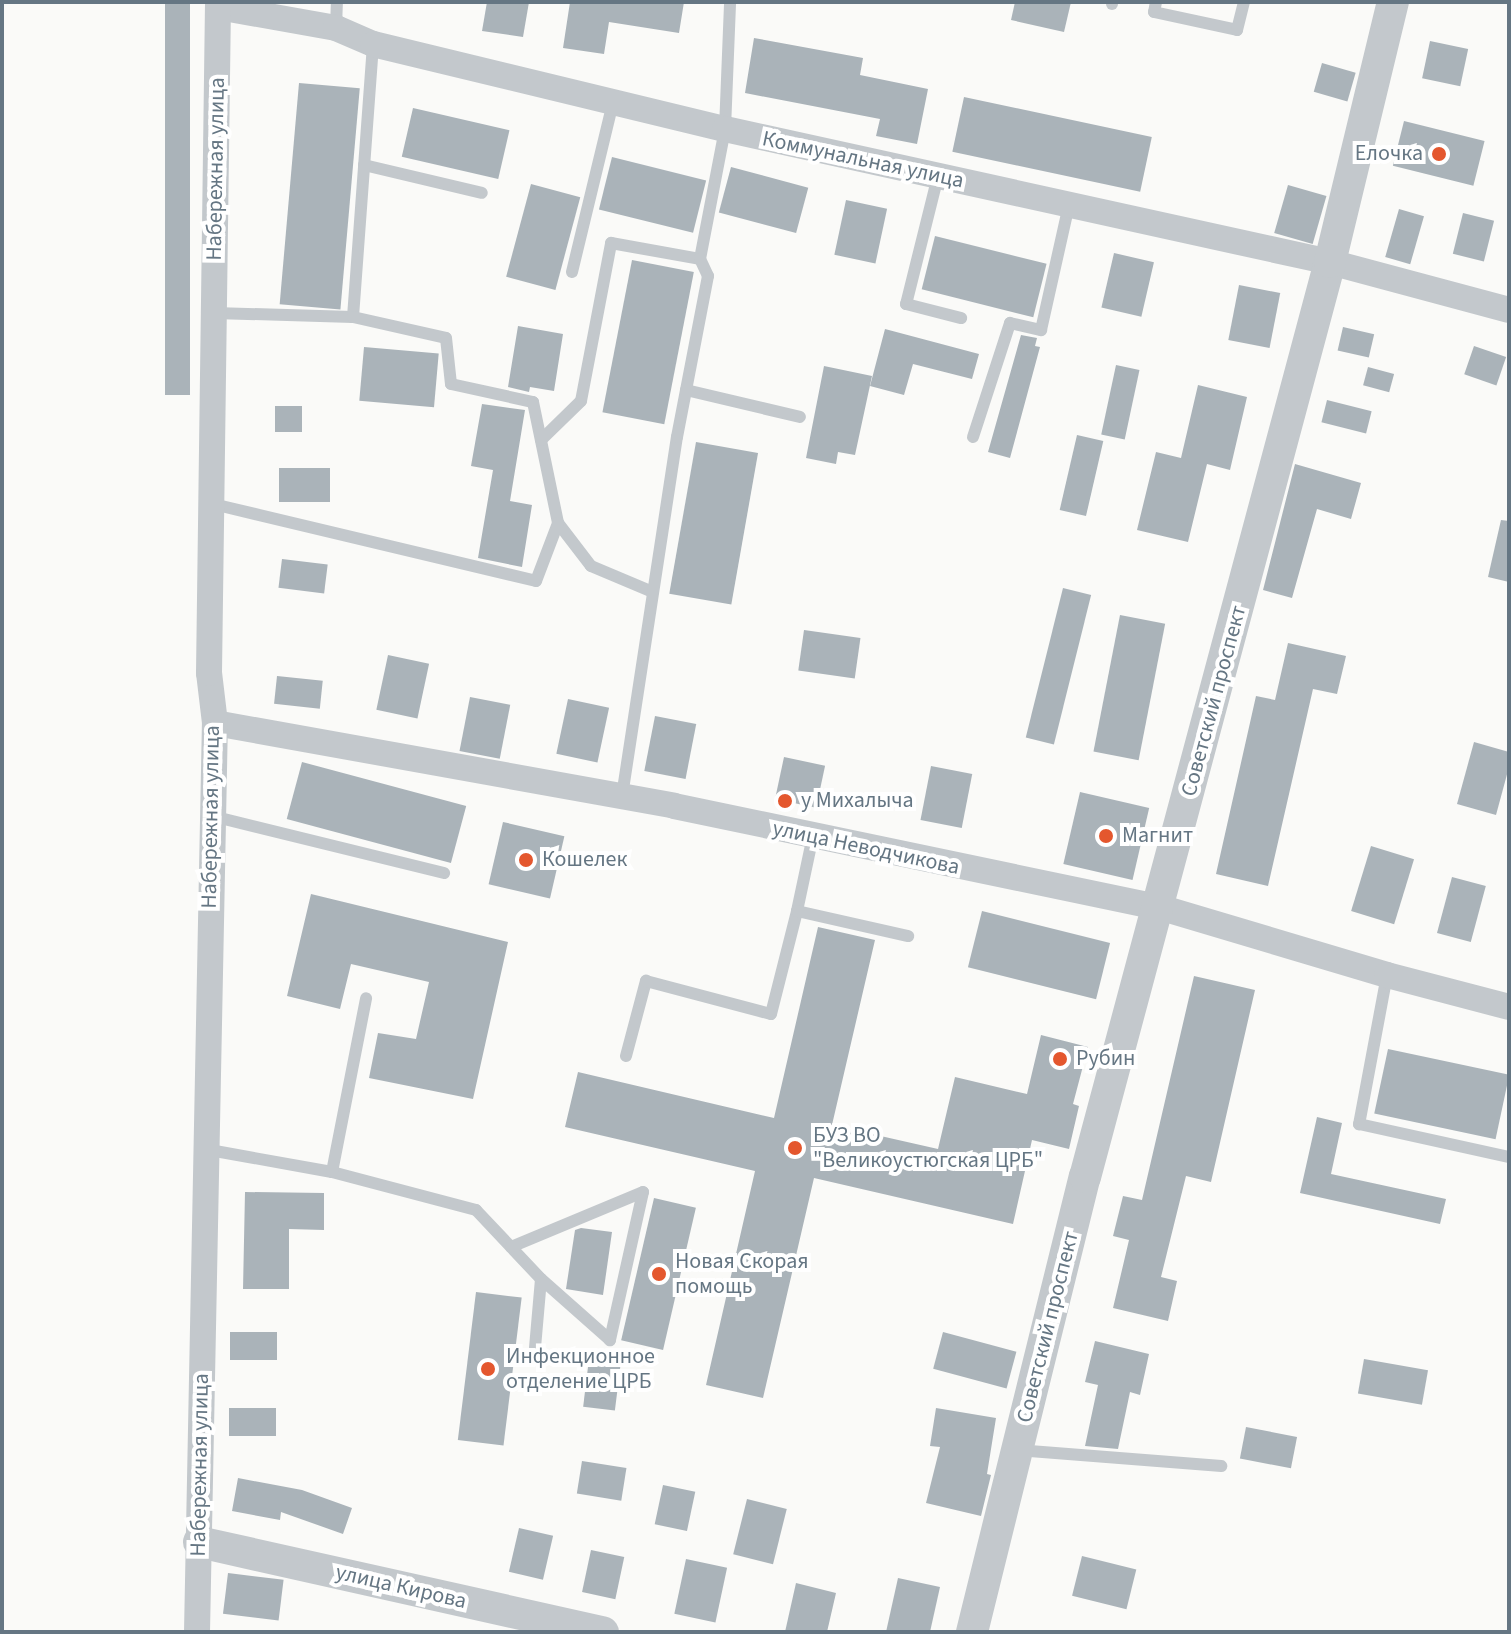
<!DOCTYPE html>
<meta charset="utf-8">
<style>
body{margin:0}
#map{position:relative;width:1511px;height:1634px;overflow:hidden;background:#fafaf8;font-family:"Source Sans 3",sans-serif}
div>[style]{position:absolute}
.building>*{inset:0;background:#aab3b9;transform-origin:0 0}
.service>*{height:12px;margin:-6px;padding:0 6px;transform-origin:6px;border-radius:6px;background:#c3c8cc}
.minor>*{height:26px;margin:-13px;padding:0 13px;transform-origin:13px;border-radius:13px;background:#c3c8cc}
.tertiary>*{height:32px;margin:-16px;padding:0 16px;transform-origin:16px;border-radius:16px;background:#c3c8cc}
.dots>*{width:22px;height:22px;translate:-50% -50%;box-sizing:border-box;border:4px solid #fff;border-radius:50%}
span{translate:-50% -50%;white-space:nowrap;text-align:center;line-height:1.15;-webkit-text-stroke:8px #fff;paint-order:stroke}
.poi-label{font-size:22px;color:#657683}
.right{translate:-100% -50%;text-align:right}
.left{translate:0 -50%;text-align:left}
.street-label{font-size:22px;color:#657683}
.frame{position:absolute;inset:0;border:4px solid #657683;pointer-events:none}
</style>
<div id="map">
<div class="building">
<i style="left:165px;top:2px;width:25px;height:393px"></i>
<i style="clip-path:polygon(487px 2px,529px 2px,523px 37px,482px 31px)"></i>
<i style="clip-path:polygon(570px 2px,684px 2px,679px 33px,609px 22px,604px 54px,563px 48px)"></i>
<i style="clip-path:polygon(1015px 2px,1071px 2px,1064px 32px,1011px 20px)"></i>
<i style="clip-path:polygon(754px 38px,863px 58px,860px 75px,928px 89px,917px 144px,876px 136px,880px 119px,745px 93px)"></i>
<i style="left:1430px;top:41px;width:39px;height:38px;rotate:12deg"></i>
<i style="left:1322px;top:63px;width:35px;height:30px;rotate:16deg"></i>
<i style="left:299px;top:83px;width:61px;height:222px;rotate:5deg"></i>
<i style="left:964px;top:97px;width:192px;height:56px;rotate:12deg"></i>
<i style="left:413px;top:108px;width:99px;height:50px;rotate:13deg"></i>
<i style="left:1404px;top:121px;width:83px;height:46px;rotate:14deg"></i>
<i style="left:612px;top:157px;width:97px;height:54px;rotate:14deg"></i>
<i style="left:731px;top:167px;width:80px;height:47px;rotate:15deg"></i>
<i style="left:531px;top:184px;width:51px;height:96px;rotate:15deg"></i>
<i style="left:1288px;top:185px;width:40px;height:50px;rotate:16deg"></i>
<i style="left:846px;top:200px;width:42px;height:56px;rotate:12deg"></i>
<i style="left:1399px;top:209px;width:26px;height:50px;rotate:16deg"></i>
<i style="left:1463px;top:213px;width:32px;height:42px;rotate:14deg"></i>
<i style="left:935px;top:236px;width:115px;height:55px;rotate:14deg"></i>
<i style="left:1114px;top:253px;width:41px;height:56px;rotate:13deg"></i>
<i style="left:632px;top:260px;width:63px;height:155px;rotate:11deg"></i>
<i style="left:1239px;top:285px;width:42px;height:56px;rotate:11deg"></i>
<i style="clip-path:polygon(518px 326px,563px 334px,554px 391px,530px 387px,529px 392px,508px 387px)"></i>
<i style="left:1343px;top:327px;width:32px;height:24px;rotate:13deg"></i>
<i style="clip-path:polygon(885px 329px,979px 354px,972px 379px,913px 364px,904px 395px,870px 386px)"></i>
<i style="clip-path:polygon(1021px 335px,1037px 338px,1035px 346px,1040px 347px,1010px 458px,988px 452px)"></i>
<i style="left:1474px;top:346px;width:34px;height:30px;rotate:19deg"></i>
<i style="left:364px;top:347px;width:75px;height:54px;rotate:5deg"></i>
<i style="left:1116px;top:365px;width:24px;height:71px;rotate:12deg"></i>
<i style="clip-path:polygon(824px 366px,872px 376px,855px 455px,838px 452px,836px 464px,806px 458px)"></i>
<i style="left:1368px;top:367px;width:27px;height:19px;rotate:15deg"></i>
<i style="clip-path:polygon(1198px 385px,1247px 397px,1230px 470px,1207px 464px,1188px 542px,1137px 530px,1156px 452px,1181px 458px)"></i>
<i style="left:1327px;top:400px;width:46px;height:23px;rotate:14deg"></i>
<i style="clip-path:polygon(482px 404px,525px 410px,510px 501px,532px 505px,522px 567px,478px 558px,493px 470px,471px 466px)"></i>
<i style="left:275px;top:406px;width:27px;height:26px"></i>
<i style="left:1077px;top:435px;width:27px;height:77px;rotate:13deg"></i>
<i style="left:696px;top:442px;width:63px;height:154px;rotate:10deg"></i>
<i style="clip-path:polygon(1295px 464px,1361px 483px,1351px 519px,1317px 509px,1292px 598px,1263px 590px)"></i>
<i style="left:279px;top:468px;width:51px;height:34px"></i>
<i style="clip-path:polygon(1501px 520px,1509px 521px,1509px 582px,1488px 577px)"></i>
<i style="left:282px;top:559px;width:46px;height:29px;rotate:7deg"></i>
<i style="left:1063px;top:588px;width:29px;height:154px;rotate:14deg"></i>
<i style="left:1120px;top:615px;width:46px;height:139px;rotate:11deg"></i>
<i style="left:804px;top:630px;width:57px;height:41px;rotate:8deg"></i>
<i style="clip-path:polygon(1288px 643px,1346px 656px,1337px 694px,1313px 689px,1268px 886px,1216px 874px,1256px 696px,1275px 700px)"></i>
<i style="left:388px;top:655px;width:42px;height:56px;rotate:12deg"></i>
<i style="left:277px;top:676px;width:46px;height:28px;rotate:6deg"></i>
<i style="left:470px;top:697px;width:41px;height:55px;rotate:11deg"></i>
<i style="left:568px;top:699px;width:42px;height:56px;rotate:12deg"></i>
<i style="left:655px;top:716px;width:42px;height:56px;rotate:11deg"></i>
<i style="clip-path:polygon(1474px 742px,1509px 752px,1509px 767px,1496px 815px,1457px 804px)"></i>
<i style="left:784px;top:757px;width:42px;height:43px;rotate:12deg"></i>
<i style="left:302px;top:762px;width:170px;height:59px;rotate:15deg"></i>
<i style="left:931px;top:766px;width:42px;height:55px;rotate:11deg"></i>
<i style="left:1080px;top:792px;width:71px;height:74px;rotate:13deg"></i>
<i style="left:503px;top:822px;width:63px;height:64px;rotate:13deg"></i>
<i style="left:1371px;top:846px;width:45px;height:68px;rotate:17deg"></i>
<i style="left:1452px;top:877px;width:35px;height:58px;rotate:15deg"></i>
<i style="clip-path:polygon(311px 894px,508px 942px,473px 1099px,369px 1078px,378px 1033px,416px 1039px,429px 982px,351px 964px,340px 1009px,287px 996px)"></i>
<i style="left:982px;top:911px;width:132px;height:58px;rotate:14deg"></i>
<i style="clip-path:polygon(818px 927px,875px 940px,832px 1125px,938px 1149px,955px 1077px,1027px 1094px,1041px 1035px,1088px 1047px,1073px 1104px,1079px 1106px,1069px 1149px,1032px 1140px,1013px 1224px,814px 1178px,763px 1398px,706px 1385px,755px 1171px,565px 1127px,578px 1072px,774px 1118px)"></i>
<i style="clip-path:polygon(1194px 976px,1255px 990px,1211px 1182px,1186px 1176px,1161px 1277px,1177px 1281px,1168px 1321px,1113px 1308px,1129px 1240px,1113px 1236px,1123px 1196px,1142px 1200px)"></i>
<i style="left:1388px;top:1049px;width:124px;height:66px;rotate:12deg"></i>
<i style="clip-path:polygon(1317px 1117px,1342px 1123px,1331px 1174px,1446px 1199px,1440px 1224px,1300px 1193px)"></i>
<i style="clip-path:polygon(245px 1192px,324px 1193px,324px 1230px,289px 1229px,289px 1289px,243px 1289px)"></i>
<i style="left:654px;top:1198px;width:43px;height:146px;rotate:13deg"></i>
<i style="clip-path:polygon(581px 1228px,612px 1232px,603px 1295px,566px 1289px,575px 1230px)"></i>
<i style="left:476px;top:1292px;width:46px;height:149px;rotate:7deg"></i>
<i style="left:230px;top:1332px;width:47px;height:28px"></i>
<i style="left:943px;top:1332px;width:76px;height:38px;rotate:15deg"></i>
<i style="clip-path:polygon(1095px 1341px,1149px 1354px,1140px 1395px,1130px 1392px,1118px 1449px,1085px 1446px,1098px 1385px,1085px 1382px)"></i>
<i style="left:589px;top:1359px;width:32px;height:48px;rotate:7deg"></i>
<i style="left:1364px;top:1359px;width:65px;height:35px;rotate:10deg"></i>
<i style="left:229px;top:1408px;width:47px;height:28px"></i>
<i style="clip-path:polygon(936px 1408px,996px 1418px,987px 1474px,991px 1475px,981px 1516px,926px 1503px,940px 1447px,930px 1446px)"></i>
<i style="left:1246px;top:1427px;width:52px;height:32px;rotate:11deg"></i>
<i style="left:582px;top:1461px;width:45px;height:33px;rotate:9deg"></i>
<i style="clip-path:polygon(238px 1478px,302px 1490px,352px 1508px,343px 1534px,281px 1512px,280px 1520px,232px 1511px)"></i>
<i style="left:663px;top:1485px;width:33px;height:40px;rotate:12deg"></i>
<i style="left:747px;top:1499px;width:41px;height:57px;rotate:14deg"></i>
<i style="left:519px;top:1528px;width:35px;height:45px;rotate:13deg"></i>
<i style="left:591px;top:1550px;width:34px;height:43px;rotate:12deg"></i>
<i style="left:1082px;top:1556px;width:56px;height:41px;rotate:14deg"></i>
<i style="left:686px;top:1559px;width:42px;height:56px;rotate:12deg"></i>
<i style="left:228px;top:1573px;width:56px;height:41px;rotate:7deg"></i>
<i style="clip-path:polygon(898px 1578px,940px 1587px,930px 1632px,886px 1632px)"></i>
<i style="clip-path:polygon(796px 1583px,836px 1593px,827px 1632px,785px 1632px)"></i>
</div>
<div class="service">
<i style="left:1156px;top:2px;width:10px;rotate:101deg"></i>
<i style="left:1154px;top:12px;width:85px;rotate:12.2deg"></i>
<i style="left:1237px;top:30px;width:29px;rotate:-76deg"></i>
<i style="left:1112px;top:4px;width:2px;rotate:-90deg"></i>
<i style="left:336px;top:28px;width:26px;rotate:-88deg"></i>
<i style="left:364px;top:165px;width:121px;rotate:13.3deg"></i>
<i style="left:938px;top:176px;width:132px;rotate:104deg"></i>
<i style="left:906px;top:304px;width:57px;rotate:14.3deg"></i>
<i style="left:572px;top:272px;width:175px;rotate:-76.4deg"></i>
<i style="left:214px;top:313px;width:139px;rotate:1.6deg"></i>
<i style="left:353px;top:317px;width:274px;rotate:-85.8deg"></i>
<i style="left:353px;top:317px;width:95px;rotate:12.7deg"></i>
<i style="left:446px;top:338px;width:46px;rotate:83.8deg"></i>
<i style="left:451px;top:384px;width:84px;rotate:12.4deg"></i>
<i style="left:533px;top:402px;width:124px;rotate:78.3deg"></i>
<i style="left:558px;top:523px;width:54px;rotate:52.5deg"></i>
<i style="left:591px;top:566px;width:67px;rotate:22.8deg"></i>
<i style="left:686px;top:390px;width:117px;rotate:13.3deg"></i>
<i style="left:973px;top:437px;width:120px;rotate:-72deg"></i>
<i style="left:1010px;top:323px;width:32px;rotate:13deg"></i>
<i style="left:1041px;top:330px;width:128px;rotate:-77.4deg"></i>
<i style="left:541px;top:440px;width:56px;rotate:-44.3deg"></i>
<i style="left:581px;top:401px;width:161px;rotate:-79.2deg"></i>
<i style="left:611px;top:243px;width:90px;rotate:10.2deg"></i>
<i style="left:700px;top:259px;width:132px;rotate:-79.1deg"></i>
<i style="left:725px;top:129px;width:127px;rotate:-87.7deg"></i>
<i style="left:213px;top:504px;width:332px;rotate:13.4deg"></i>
<i style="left:536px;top:581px;width:62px;rotate:-69.2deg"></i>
<i style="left:622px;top:796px;width:363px;rotate:-81.3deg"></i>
<i style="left:677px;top:437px;width:164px;rotate:-79.1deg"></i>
<i style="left:708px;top:276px;width:19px;rotate:-115deg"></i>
<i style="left:212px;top:816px;width:239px;rotate:13.8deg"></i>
<i style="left:797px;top:911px;width:77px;rotate:-78deg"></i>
<i style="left:1387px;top:975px;width:152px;rotate:100.6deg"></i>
<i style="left:1359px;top:1124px;width:154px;rotate:12.4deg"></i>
<i style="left:626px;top:1056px;width:78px;rotate:-75.1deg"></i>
<i style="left:646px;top:981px;width:129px;rotate:14.8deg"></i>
<i style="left:771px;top:1014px;width:106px;rotate:-75.8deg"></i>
<i style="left:797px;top:911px;width:114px;rotate:12.7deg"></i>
<i style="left:204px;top:1149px;width:130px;rotate:10.2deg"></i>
<i style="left:332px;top:1172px;width:149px;rotate:14.8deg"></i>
<i style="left:476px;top:1210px;width:95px;rotate:46.7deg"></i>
<i style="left:541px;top:1279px;width:69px;rotate:95deg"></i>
<i style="left:332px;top:1172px;width:177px;rotate:-78.9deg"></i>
<i style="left:511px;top:1247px;width:143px;rotate:-22.6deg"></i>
<i style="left:643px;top:1192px;width:152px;rotate:102.6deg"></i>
<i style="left:610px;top:1340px;width:92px;rotate:-138.5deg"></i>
<i style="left:1017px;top:1450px;width:205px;rotate:4.5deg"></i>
</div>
<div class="minor">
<i style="left:218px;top:7px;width:120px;rotate:10.1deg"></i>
<i style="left:336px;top:28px;width:40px;rotate:23.4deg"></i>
<i style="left:373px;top:44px;width:362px;rotate:13.6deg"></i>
<i style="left:725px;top:129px;width:619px;rotate:12.4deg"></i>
<i style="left:1330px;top:262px;width:185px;rotate:15deg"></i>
<i style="left:215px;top:723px;width:466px;rotate:10.2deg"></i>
<i style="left:674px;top:806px;width:495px;rotate:11.8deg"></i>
<i style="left:1159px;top:907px;width:238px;rotate:16.6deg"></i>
<i style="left:1387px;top:975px;width:126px;rotate:14.7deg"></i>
<i style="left:197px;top:1632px;width:909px;rotate:-88.87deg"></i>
<i style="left:215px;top:723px;width:50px;rotate:-96.8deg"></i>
<i style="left:209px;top:673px;width:671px;rotate:-89.23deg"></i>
</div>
<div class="tertiary">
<i style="left:199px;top:1542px;width:414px;rotate:12.6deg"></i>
<i style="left:972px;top:1632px;width:469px;rotate:-76.1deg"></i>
<i style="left:1085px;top:1177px;width:947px;rotate:-75.01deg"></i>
<i style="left:1330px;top:262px;width:268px;rotate:-76.4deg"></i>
</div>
<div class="dots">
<i style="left:1439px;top:154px;background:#e4572e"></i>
<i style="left:785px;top:801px;background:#e4572e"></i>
<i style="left:1106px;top:836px;background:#e4572e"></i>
<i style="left:526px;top:860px;background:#e4572e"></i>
<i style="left:1060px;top:1059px;background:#e4572e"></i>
<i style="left:795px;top:1148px;background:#e4572e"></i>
<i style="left:659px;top:1274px;background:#e4572e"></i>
<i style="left:488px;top:1369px;background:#e4572e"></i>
</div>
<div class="poi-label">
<span class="right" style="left:1423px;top:154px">Елочка</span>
<span class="left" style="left:801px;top:801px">у Михалыча</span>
<span class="left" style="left:1122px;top:836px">Магнит</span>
<span class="left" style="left:542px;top:860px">Кошелек</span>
<span class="left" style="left:1076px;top:1059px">Рубин</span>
<span class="left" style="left:813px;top:1148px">БУЗ ВО<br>"Великоустюгская ЦРБ"</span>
<span class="left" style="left:675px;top:1274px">Новая Скорая<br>помощь</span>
<span class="left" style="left:506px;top:1369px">Инфекционное<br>отделение ЦРБ</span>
</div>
<div class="street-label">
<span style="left:863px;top:160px;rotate:12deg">Коммунальная улица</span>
<span style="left:216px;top:169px;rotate:-89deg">Набережная улица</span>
<span style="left:1214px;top:701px;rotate:-75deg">Советский проспект</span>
<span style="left:211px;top:817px;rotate:-89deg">Набережная улица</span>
<span style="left:866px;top:848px;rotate:12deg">улица Неводчикова</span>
<span style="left:1048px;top:1327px;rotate:-76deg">Советский проспект</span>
<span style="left:200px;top:1465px;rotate:-89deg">Набережная улица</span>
<span style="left:401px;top:1587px;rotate:13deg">улица Кирова</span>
</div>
<div class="frame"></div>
</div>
